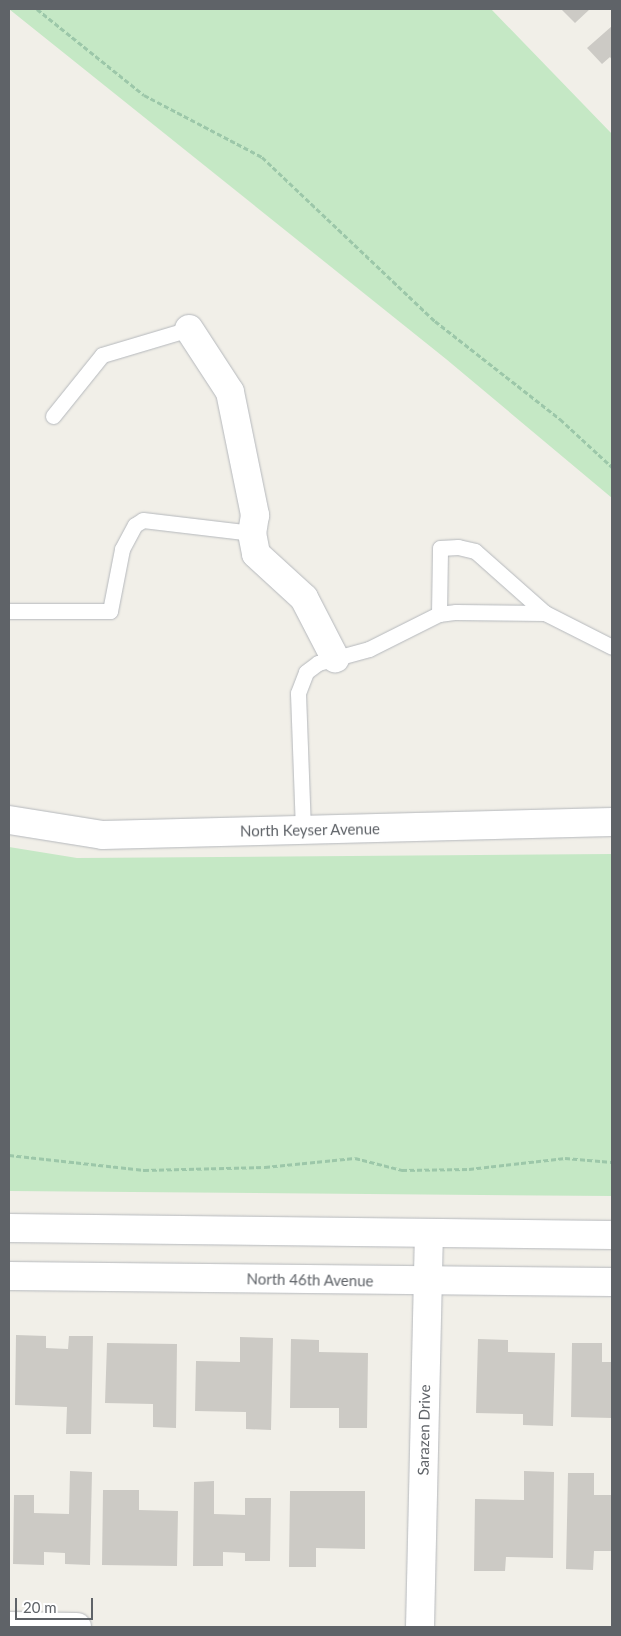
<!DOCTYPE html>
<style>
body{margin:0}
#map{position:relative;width:621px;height:1636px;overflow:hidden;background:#f1efe8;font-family:Lato,sans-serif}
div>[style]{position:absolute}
.green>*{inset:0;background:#c5e8c5}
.building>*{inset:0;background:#cccac5}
.path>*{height:3px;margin-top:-1.5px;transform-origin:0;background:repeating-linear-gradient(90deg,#9cc7a9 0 5px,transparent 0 7.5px)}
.roads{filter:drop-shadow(0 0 1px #b5b8bc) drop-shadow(0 0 1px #b5b8bc)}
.service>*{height:15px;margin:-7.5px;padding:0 7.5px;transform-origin:7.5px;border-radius:7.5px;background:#fff}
.minor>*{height:28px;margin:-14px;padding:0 14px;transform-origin:14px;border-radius:14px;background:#fff}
.tertiary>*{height:28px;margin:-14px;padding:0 14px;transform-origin:14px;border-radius:14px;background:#fff}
span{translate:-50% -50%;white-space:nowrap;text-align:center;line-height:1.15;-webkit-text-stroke:4px #fff;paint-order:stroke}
.street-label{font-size:15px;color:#5f6368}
.frame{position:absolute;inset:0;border:10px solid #5f6368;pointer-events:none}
.scale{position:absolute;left:15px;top:1598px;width:78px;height:22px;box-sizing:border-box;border:2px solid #5f6368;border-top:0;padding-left:6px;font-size:15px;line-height:18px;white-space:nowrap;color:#5f6368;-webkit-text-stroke:4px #fff;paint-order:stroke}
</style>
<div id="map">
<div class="green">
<i style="clip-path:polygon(9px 9px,491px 9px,612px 134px,612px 498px,446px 359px)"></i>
<i style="clip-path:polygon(9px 847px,77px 858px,612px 854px,612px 1196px,9px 1191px)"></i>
</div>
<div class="building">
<i style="clip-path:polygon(561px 9px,590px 9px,575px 23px)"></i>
<i style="clip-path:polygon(612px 26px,612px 60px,610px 57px,602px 64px,587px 48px)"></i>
<i style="clip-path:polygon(16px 1335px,46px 1336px,46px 1348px,68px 1349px,69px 1336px,93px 1336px,91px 1434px,66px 1434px,67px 1407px,15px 1405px)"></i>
<i style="clip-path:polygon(240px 1337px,273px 1338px,271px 1430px,246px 1429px,246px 1412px,195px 1411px,196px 1361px,240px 1362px)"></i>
<i style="clip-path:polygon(291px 1339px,319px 1340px,319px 1352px,368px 1353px,367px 1428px,339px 1428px,339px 1408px,290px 1408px)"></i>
<i style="clip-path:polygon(478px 1339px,508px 1340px,508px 1352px,555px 1353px,553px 1426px,523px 1425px,523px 1414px,476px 1413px)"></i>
<i style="clip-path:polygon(107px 1343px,177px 1344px,176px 1428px,153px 1427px,153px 1404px,105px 1403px)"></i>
<i style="clip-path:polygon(572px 1343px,602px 1343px,602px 1362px,612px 1362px,612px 1418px,571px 1417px)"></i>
<i style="clip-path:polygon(70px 1471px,92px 1472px,90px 1565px,65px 1564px,65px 1553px,44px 1552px,44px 1565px,13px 1564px,14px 1495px,34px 1495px,34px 1513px,69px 1514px)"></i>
<i style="clip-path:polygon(524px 1471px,554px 1472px,553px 1558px,506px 1557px,505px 1571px,474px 1571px,475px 1499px,524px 1500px)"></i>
<i style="clip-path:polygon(568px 1473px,594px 1473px,594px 1495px,612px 1495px,612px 1551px,594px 1551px,593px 1570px,566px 1569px)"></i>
<i style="clip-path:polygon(214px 1481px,214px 1514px,245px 1515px,245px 1498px,271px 1498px,270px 1561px,245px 1561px,245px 1553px,223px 1552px,223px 1566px,193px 1566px,194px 1482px)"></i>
<i style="clip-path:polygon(103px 1490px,139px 1490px,139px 1510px,178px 1511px,177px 1566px,102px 1565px)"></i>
<i style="clip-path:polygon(290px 1491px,365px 1491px,365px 1549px,316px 1548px,316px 1567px,289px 1567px)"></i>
</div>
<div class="path">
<i style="left:37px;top:9px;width:137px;rotate:38.8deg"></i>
<i style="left:144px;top:95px;width:133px;rotate:27.7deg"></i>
<i style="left:262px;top:157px;width:238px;rotate:43.5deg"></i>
<i style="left:435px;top:321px;width:159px;rotate:38.1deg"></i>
<i style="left:560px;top:419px;width:71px;rotate:42.7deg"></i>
<i style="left:9px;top:1155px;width:136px;rotate:6.3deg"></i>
<i style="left:144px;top:1170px;width:121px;rotate:-1.4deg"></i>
<i style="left:265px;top:1167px;width:90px;rotate:-5.7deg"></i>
<i style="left:355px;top:1158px;width:49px;rotate:14.3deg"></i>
<i style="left:402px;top:1170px;width:67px;rotate:-0.9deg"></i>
<i style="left:469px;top:1169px;width:97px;rotate:-6.5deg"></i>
<i style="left:565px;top:1158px;width:47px;rotate:4.9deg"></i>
</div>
<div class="roads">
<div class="service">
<i style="left:53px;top:416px;width:78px;rotate:-51.2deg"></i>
<i style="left:102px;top:355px;width:91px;rotate:-16.6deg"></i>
<i style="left:9px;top:611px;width:101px"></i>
<i style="left:110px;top:611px;width:63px;rotate:-79deg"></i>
<i style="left:122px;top:549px;width:27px;rotate:-62deg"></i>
<i style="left:135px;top:525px;width:9px;rotate:-32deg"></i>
<i style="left:143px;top:520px;width:110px;rotate:6.8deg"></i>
<i style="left:439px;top:614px;width:66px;rotate:-89.1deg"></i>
<i style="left:440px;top:548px;width:18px;rotate:-3deg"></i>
<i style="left:458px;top:547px;width:17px;rotate:13deg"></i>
<i style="left:475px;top:551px;width:94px;rotate:41.5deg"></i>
<i style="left:303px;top:830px;width:137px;rotate:-92.1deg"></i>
<i style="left:298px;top:693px;width:22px;rotate:-69deg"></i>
<i style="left:306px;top:672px;width:15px;rotate:-37deg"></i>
<i style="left:318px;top:663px;width:53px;rotate:-15.4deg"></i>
<i style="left:369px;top:649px;width:78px;rotate:-26.6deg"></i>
<i style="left:439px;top:614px;width:17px;rotate:-7deg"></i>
<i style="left:456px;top:612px;width:89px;rotate:0.6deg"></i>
<i style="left:545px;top:613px;width:75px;rotate:26.9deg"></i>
</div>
<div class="minor">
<i style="left:189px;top:329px;width:75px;rotate:56.9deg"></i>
<i style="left:230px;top:392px;width:126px;rotate:78.5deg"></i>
<i style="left:255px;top:515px;width:18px;rotate:99deg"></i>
<i style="left:252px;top:533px;width:21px;rotate:79deg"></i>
<i style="left:256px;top:554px;width:65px;rotate:42.5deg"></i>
<i style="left:304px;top:598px;width:68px;rotate:62.7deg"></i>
<i style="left:9px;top:820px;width:95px;rotate:9.1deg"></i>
<i style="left:103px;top:835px;width:509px;rotate:-1.46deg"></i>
<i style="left:9px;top:1626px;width:68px;rotate:0.8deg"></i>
<i style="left:420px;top:1627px;width:394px;rotate:-88.7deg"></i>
</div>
<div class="tertiary">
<i style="left:9px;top:1228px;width:603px;rotate:0.67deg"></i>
<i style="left:9px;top:1276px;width:603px;rotate:0.57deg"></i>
</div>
</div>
<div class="street-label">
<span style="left:310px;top:830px;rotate:-1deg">North Keyser Avenue</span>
<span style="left:310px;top:1280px;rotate:1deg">North 46th Avenue</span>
<span style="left:424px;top:1430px;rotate:-89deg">Sarazen Drive</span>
</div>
<div class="frame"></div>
<div class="scale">20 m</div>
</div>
